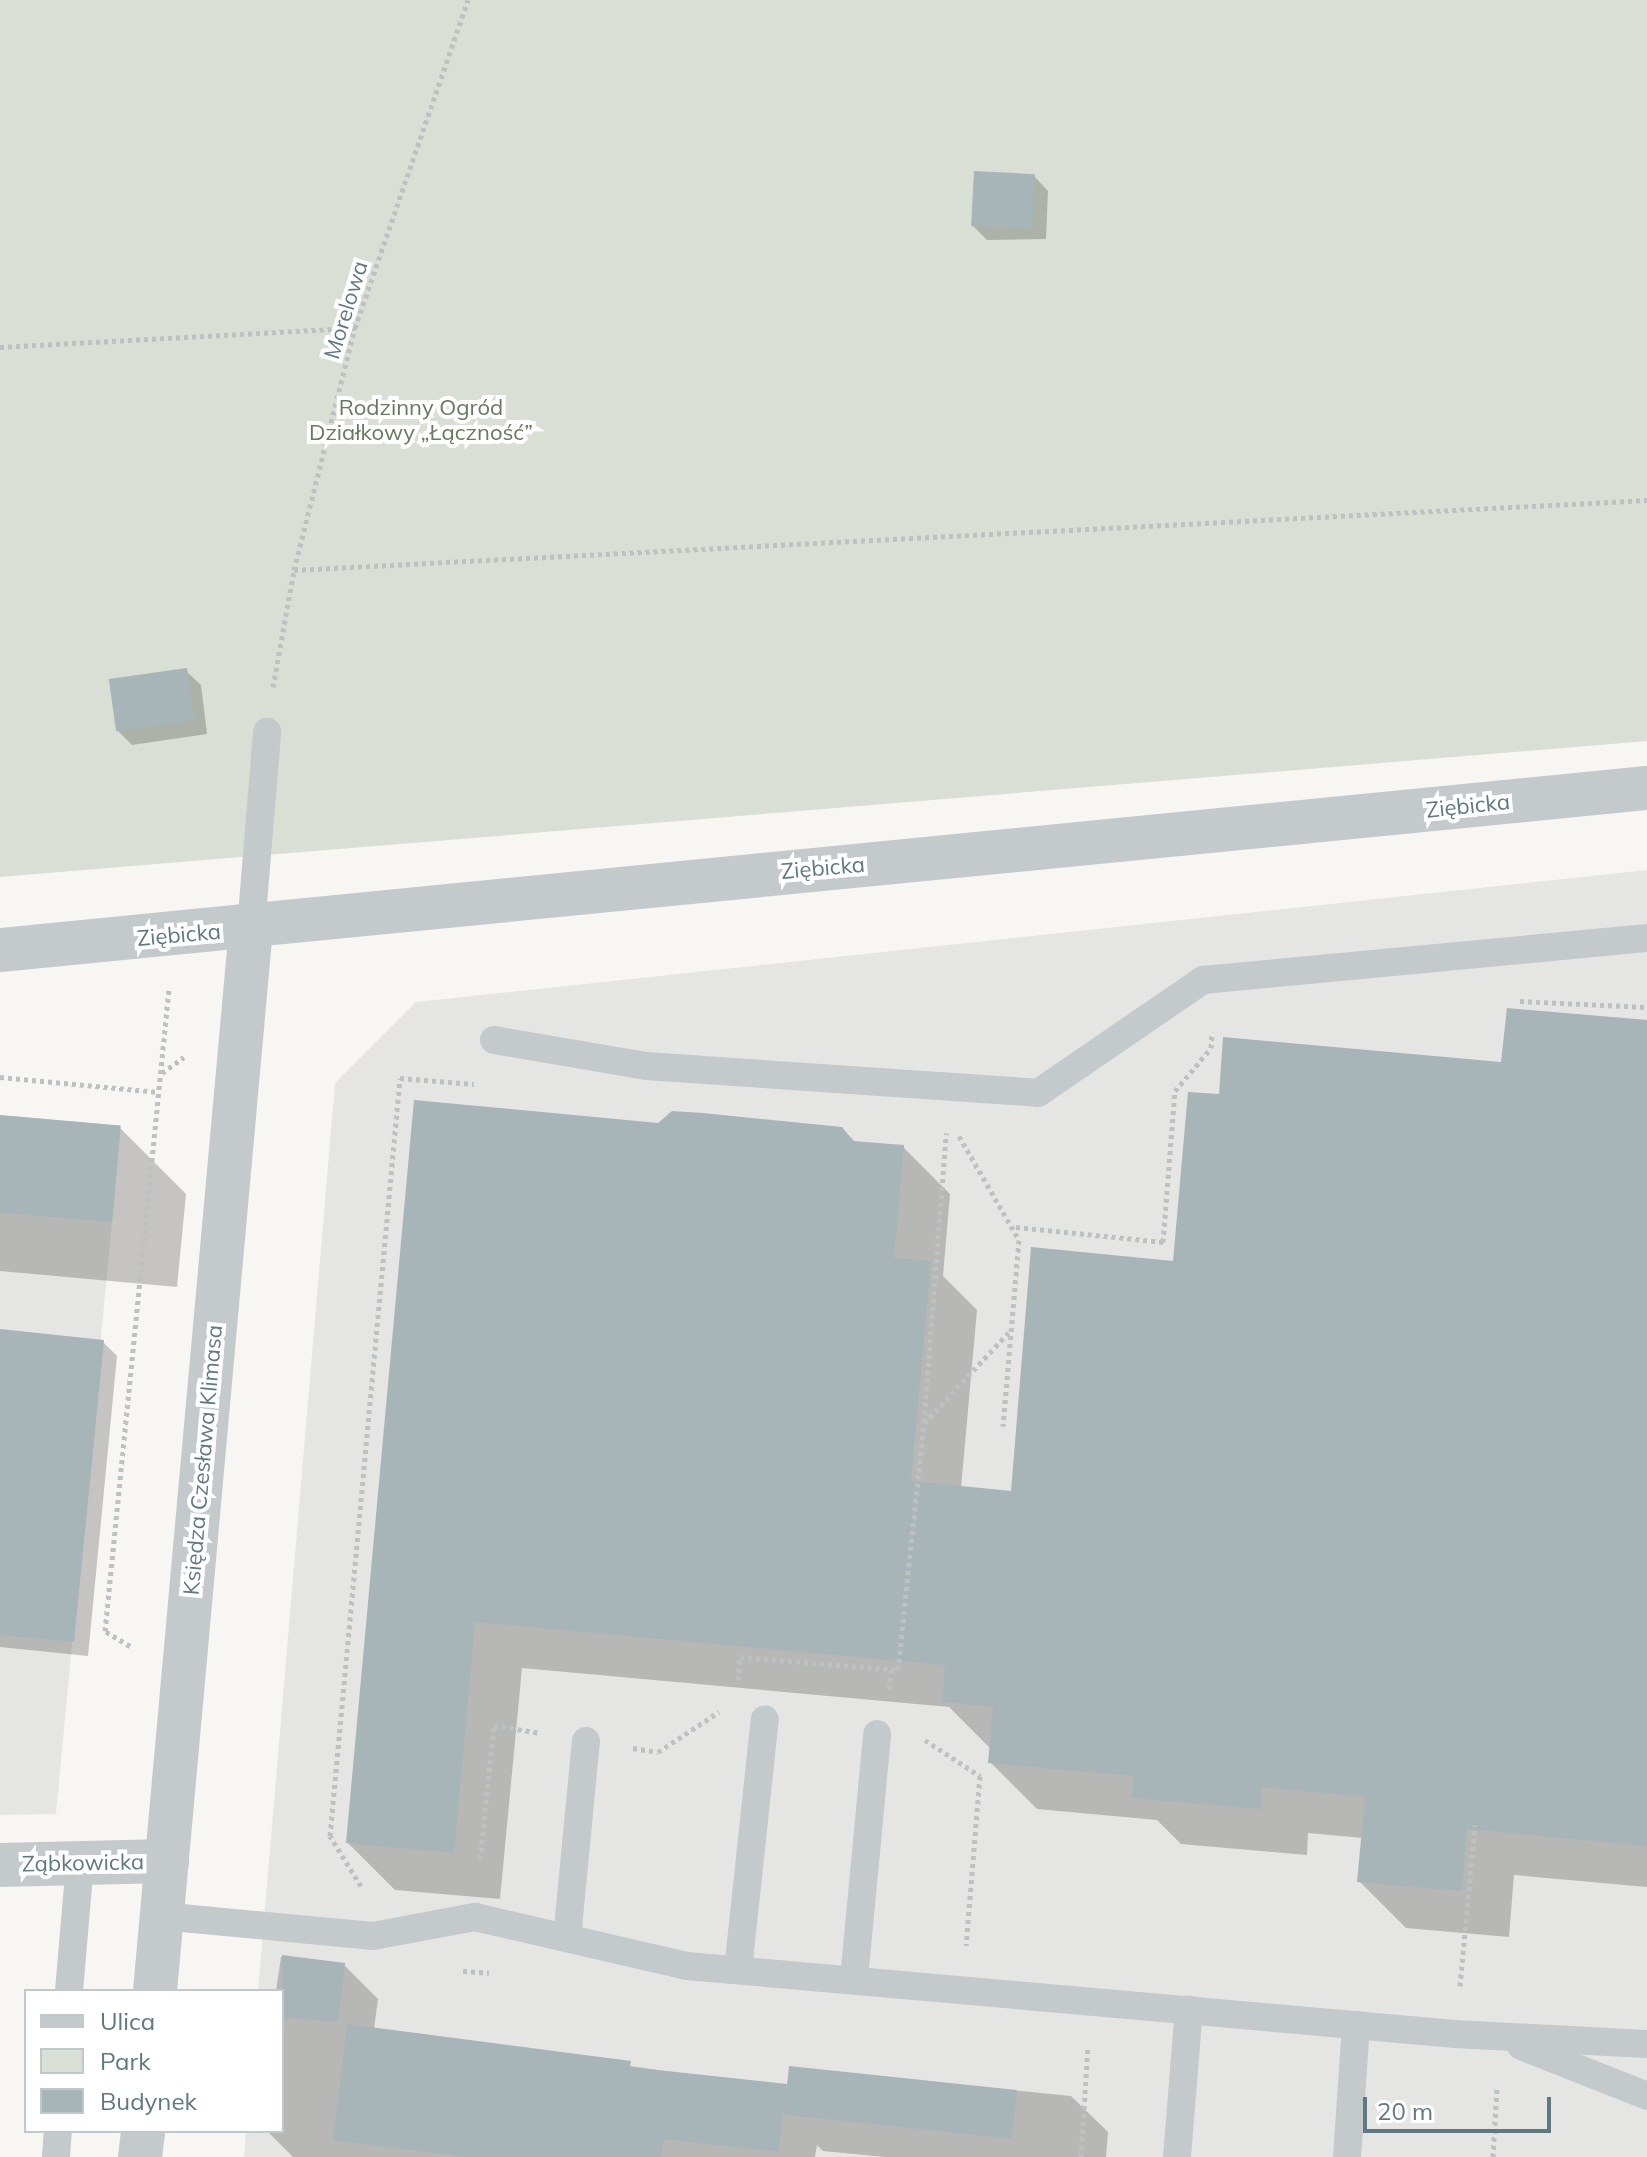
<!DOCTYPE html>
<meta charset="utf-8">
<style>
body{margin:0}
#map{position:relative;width:1647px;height:2157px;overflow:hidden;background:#f7f6f3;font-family:Mulish,sans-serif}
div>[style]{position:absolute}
.built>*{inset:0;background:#e5e6e4}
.green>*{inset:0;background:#d9dfd4}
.shadow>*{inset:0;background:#0003}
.building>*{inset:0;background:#a7b4b8;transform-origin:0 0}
.path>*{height:5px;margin-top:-2.5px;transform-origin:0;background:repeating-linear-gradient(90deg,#bdc1c2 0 4px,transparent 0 8px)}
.service>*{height:28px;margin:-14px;padding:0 14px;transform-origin:14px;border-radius:14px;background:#c4c9cc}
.minor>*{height:44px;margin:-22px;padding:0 22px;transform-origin:22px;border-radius:22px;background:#c4c9cc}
span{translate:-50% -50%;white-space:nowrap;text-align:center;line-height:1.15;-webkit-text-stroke:8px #fff;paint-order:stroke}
.street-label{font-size:22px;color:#5f7881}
.park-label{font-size:22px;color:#67795e}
.legend{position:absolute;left:24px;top:1989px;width:260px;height:144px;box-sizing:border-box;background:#fff;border:2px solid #bfc9cd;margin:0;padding:10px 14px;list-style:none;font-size:24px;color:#5f7881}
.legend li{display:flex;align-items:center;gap:16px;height:40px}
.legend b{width:40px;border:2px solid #bfc9cd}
.scale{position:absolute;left:1363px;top:2097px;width:188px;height:36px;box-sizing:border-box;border:4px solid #5f7881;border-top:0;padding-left:10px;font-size:24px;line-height:28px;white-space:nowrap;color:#5f7881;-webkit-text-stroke:6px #fff;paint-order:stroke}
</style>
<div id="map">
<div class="built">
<i style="clip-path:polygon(1647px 870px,1647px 2157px,244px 2157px,246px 2131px,282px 2131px,282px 1991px,258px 1991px,335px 1083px,416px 1002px)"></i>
<i style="clip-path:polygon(0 1115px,121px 1126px,56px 1814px,0 1815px)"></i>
</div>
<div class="green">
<i style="clip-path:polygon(0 0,1647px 0,1647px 741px,0 877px)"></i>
</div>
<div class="shadow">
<i style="clip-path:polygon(1034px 176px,1048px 191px,1046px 239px,987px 240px,973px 226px)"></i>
<i style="clip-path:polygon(186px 671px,201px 685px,207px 734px,132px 745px,118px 731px)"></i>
<i style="clip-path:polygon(1647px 1022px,1647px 1887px,1514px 1875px,1509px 1937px,1406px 1928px,1359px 1881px,1363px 1838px,1308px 1833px,1307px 1855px,1181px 1844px,1157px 1820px,1037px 1809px,990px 1762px,991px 1749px,949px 1707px,522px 1668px,500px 1899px,395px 1890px,348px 1843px,658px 1125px,842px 1128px,856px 1143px,903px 1147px,950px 1194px,943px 1276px,977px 1310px,961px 1488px,1013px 1493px,1175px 1263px,1221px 1097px,1503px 1064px)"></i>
<i style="clip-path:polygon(0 1117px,120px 1128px,186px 1194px,177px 1287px,0 1271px)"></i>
<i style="clip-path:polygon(0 1331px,103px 1342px,117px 1356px,88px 1656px,0 1647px)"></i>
<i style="clip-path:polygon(281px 1957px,344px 1965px,378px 1999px,374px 2029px,789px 2089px,791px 2068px,1071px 2096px,1108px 2132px,1106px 2157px,885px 2157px,823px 2151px,817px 2145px,815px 2157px,293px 2157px,267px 2131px,282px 2131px,282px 1991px,276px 1991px)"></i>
</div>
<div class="building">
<i style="left:974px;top:171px;width:61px;height:55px;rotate:3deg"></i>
<i style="left:187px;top:668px;width:53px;height:79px;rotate:82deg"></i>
<i style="clip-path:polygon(1507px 1008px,1647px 1020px,1647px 1846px,1467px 1829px,1462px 1891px,1357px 1882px,1365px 1797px,1262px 1787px,1261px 1809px,1132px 1798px,1133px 1776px,988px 1763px,993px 1707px,942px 1702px,945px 1665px,475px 1622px,454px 1853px,346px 1843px,414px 1100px,658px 1123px,672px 1111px,703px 1113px,842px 1127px,853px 1141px,904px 1145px,894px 1258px,931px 1261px,911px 1481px,1011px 1491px,1031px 1247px,1173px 1261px,1188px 1092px,1219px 1094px,1223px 1037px,1501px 1062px)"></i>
<i style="left:0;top:1115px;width:121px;height:97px;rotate:5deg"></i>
<i style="clip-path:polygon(0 1329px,104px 1340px,74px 1642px,0 1635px)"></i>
<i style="clip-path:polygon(282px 1955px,345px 1963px,338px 2022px,282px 2017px)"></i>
<i style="clip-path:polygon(347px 2024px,631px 2061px,630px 2067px,787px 2084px,778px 2152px,664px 2139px,661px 2157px,465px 2157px,333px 2140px)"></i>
<i style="left:789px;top:2066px;width:229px;height:49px;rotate:6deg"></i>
</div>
<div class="path">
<i style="left:0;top:347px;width:356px;rotate:-3.1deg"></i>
<i style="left:294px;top:570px;width:1355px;rotate:-2.96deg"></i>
<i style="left:273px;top:687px;width:119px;rotate:-79.8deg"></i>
<i style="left:294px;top:570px;width:250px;rotate:-75.9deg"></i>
<i style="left:355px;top:328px;width:347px;rotate:-71deg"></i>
<i style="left:1520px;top:1001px;width:127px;rotate:2.7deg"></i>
<i style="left:162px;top:1073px;width:27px;rotate:-36deg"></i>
<i style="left:0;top:1077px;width:159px;rotate:5.4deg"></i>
<i style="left:959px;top:1136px;width:120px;rotate:60deg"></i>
<i style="left:1019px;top:1240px;width:187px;rotate:94.9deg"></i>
<i style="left:1016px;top:1227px;width:148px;rotate:5.8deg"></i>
<i style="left:1163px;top:1242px;width:151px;rotate:-85.5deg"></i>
<i style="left:1175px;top:1091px;width:56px;rotate:-50.1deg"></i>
<i style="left:1211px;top:1048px;width:16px;rotate:-86deg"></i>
<i style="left:924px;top:1422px;width:290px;rotate:-85.6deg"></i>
<i style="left:130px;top:1646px;width:29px;rotate:-149deg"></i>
<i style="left:105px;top:1631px;width:645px;rotate:-84.31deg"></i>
<i style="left:738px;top:1680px;width:23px;rotate:-85deg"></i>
<i style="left:740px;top:1657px;width:159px;rotate:4.7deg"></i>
<i style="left:898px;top:1670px;width:248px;rotate:-84deg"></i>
<i style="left:924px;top:1423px;width:127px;rotate:-46.9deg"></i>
<i style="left:889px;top:1689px;width:19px;rotate:-84deg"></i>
<i style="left:925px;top:1740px;width:66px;rotate:33.2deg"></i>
<i style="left:980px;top:1776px;width:170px;rotate:94.7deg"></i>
<i style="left:633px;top:1748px;width:25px;rotate:9deg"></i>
<i style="left:658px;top:1752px;width:73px;rotate:-33.3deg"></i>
<i style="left:480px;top:1859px;width:135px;rotate:-84deg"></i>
<i style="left:494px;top:1725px;width:47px;rotate:9.9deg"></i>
<i style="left:361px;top:1886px;width:59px;rotate:-121.8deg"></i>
<i style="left:330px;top:1836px;width:761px;rotate:-84.72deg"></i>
<i style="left:400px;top:1078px;width:74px;rotate:4.6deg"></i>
<i style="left:463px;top:1971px;width:26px;rotate:4deg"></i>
<i style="left:1460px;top:1986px;width:162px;rotate:-84.7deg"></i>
<i style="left:1081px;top:2157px;width:110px;rotate:-86.4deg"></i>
<i style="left:1493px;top:2157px;width:69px;rotate:-86.7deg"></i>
</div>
<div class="service">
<i style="left:251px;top:928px;width:197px;rotate:-85.3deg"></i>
<i style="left:494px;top:1040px;width:154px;rotate:9.7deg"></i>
<i style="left:646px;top:1066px;width:393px;rotate:3.9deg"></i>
<i style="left:1038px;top:1093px;width:200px;rotate:-34.4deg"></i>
<i style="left:1203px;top:980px;width:446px;rotate:-5.4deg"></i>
<i style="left:161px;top:1916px;width:213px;rotate:5.4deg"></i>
<i style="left:373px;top:1936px;width:104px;rotate:-10.6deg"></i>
<i style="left:475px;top:1917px;width:218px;rotate:13deg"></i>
<i style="left:687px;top:1966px;width:771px;rotate:5.06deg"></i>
<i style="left:1455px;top:2034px;width:192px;rotate:3deg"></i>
<i style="left:567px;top:1938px;width:198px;rotate:-84.5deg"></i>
<i style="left:738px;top:1970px;width:252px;rotate:-83.9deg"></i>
<i style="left:854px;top:1979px;width:246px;rotate:-84.6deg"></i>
<i style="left:69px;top:1991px;width:129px;rotate:-85.1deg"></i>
<i style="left:1521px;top:2046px;width:136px;rotate:21.6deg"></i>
<i style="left:56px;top:2157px;width:26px;rotate:-86deg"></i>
<i style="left:1177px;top:2157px;width:148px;rotate:-85.4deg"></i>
<i style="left:1347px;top:2157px;width:132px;rotate:-86.1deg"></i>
</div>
<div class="minor">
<i style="left:0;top:950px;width:1655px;rotate:-5.62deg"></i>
<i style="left:0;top:1865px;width:167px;rotate:-1.4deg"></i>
<i style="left:155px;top:1991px;width:1067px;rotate:-84.84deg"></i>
<i style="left:140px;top:2157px;width:26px;rotate:-83deg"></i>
</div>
<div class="street-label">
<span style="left:346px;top:310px;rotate:-73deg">Morelowa</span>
<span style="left:1468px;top:806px;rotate:-6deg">Ziębicka</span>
<span style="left:823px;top:868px;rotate:-5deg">Ziębicka</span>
<span style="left:179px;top:935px;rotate:-5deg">Ziębicka</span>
<span style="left:203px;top:1460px;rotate:-85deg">Księdza Czesława Klimasa</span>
<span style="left:83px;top:1863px;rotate:-1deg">Ząbkowicka</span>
</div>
<div class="park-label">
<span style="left:421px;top:420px">Rodzinny Ogród<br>Działkowy „Łączność”</span>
</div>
<ul class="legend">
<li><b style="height:10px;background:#c4c9cc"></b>Ulica</li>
<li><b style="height:22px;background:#d9dfd4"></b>Park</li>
<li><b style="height:22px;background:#a7b4b8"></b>Budynek</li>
</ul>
<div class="scale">20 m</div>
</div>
